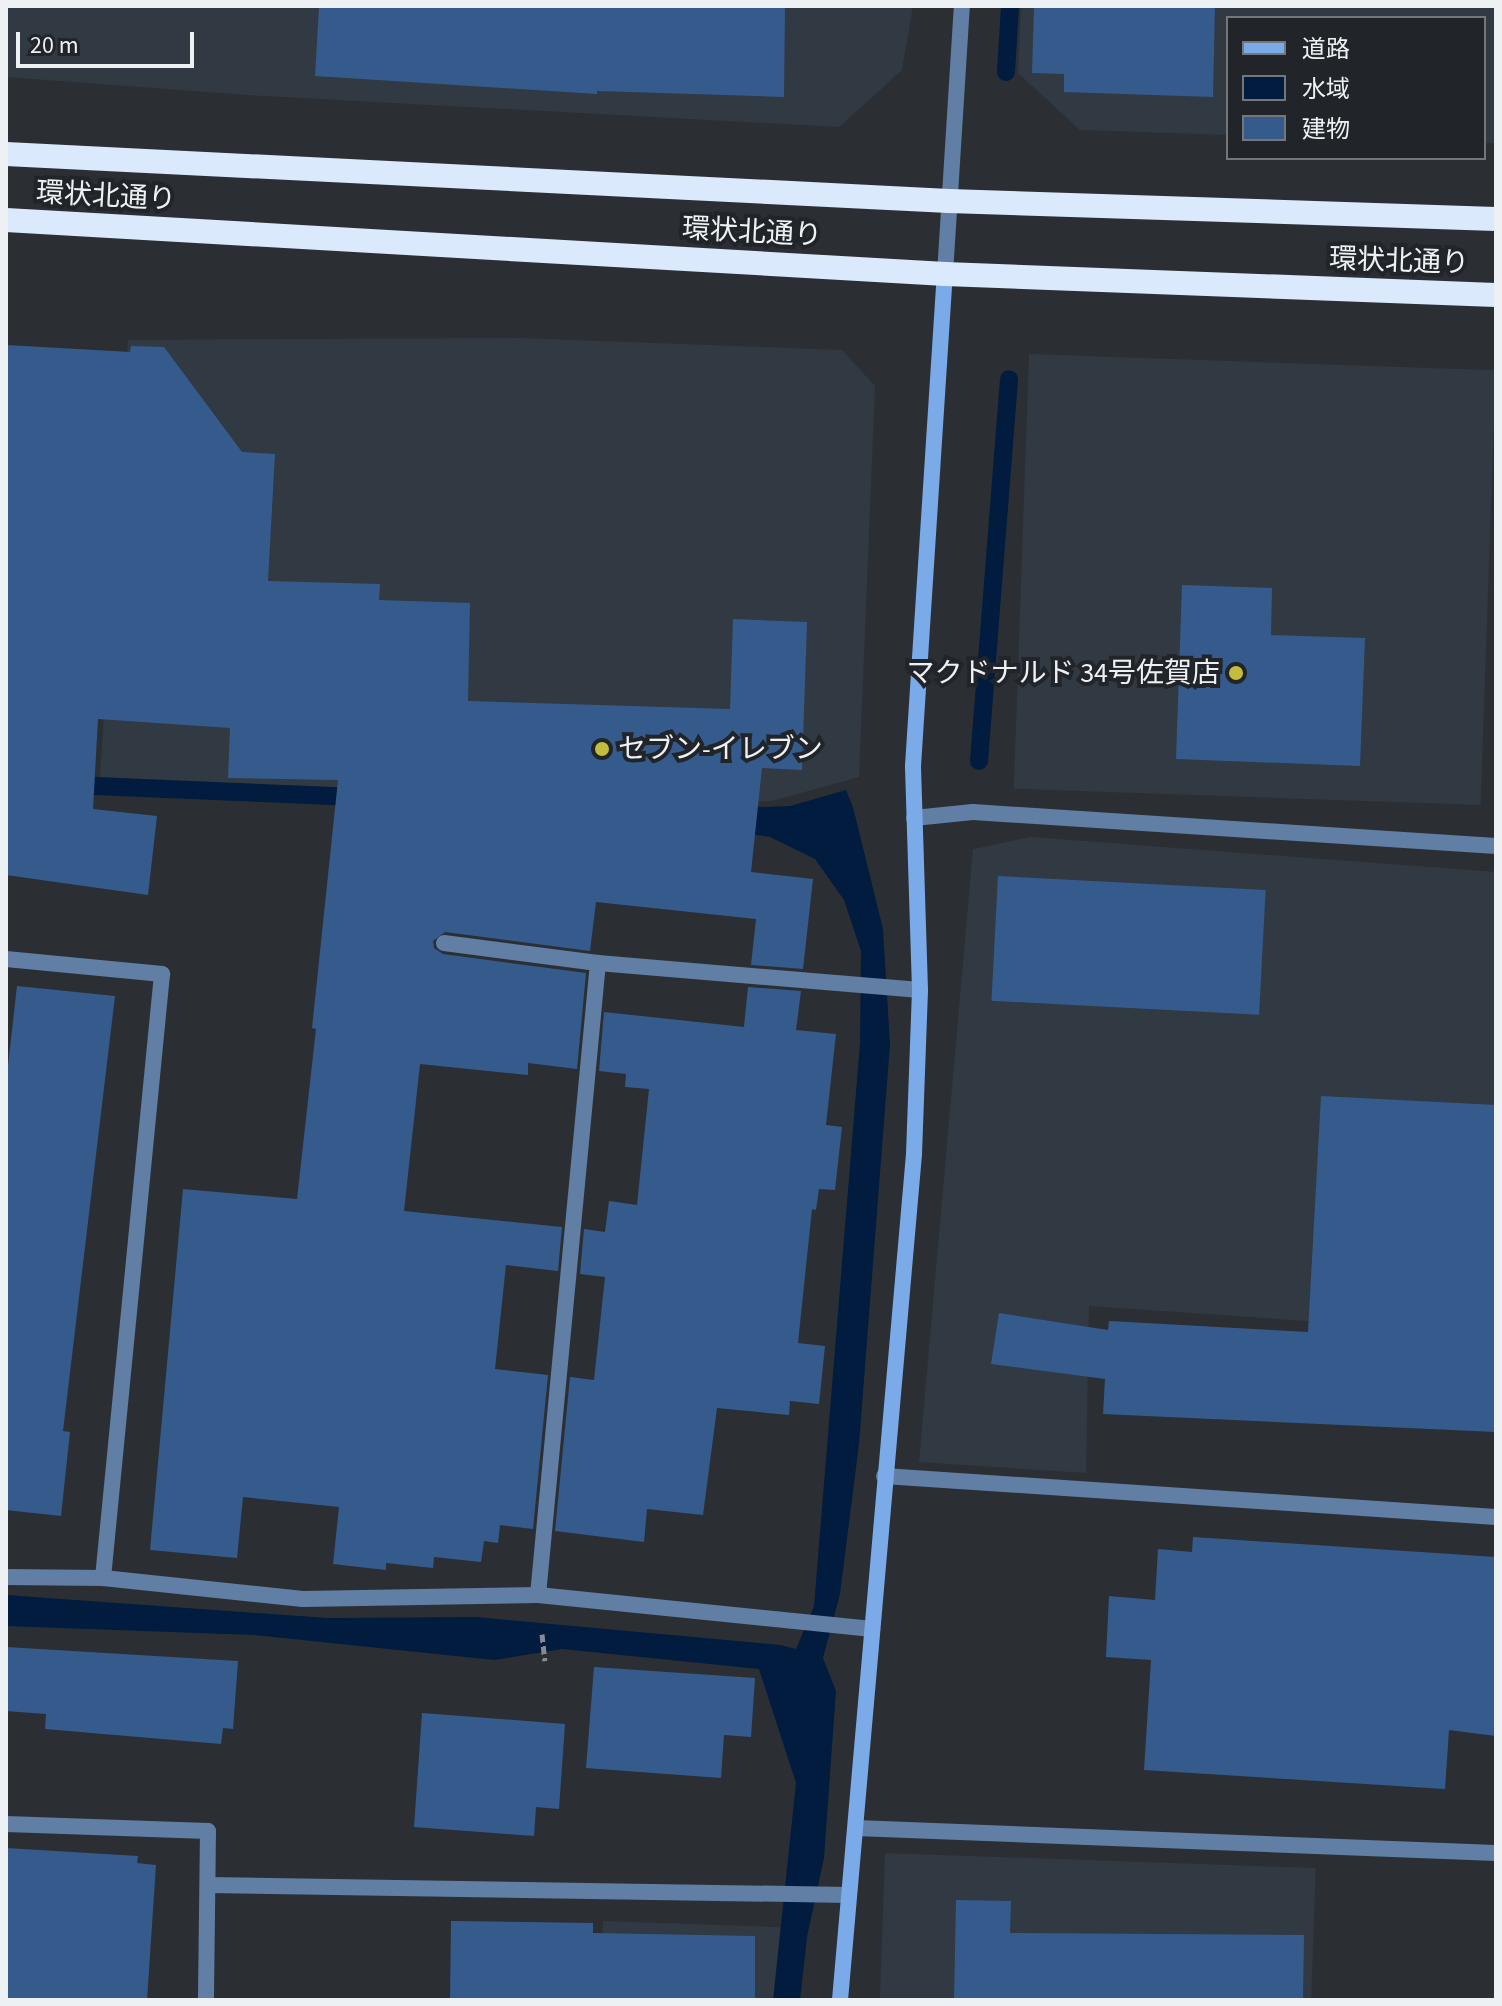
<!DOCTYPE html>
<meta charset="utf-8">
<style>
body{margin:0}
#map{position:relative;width:1502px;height:2006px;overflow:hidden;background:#2b2f34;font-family:"Source Sans 3","Noto Sans JP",sans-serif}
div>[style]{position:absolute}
.built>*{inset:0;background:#313943;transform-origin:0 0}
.water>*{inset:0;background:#011c3e}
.stream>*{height:18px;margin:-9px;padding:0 9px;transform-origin:9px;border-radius:9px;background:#011c3e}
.building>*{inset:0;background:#355b8d;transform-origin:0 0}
.path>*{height:5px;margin-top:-2.5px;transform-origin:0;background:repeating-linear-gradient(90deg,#878b8f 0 8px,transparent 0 12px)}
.street>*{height:16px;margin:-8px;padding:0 8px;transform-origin:8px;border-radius:8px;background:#617ea4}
.secondary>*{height:16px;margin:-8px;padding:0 8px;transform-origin:8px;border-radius:8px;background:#7baae8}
.highway>*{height:24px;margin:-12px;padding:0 12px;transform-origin:12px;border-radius:12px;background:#dbe9fd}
.dots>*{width:22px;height:22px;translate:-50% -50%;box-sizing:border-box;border:4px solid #21252a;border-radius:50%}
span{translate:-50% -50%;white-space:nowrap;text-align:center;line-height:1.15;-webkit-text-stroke:8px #21252a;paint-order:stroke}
.street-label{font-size:28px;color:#eef1f4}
.poi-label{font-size:28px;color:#eef1f4}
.right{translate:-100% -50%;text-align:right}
.left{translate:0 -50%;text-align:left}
.frame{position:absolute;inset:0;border:8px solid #eef1f4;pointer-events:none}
.legend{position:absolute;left:1226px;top:16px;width:260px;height:144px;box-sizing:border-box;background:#21252a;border:2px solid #73777b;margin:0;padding:10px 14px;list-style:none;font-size:24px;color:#eef1f4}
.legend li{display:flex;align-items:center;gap:16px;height:40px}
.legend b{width:40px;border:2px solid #73777b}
.scale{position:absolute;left:16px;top:32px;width:178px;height:36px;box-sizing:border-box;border:4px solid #eef1f4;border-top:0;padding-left:10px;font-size:24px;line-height:28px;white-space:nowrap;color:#eef1f4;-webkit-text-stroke:6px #21252a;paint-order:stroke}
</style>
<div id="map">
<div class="built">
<i style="clip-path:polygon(6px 6px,913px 6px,902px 70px,839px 127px,247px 95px,6px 77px)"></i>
<i style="clip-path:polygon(1021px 6px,1496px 6px,1496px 143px,1484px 143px,1484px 18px,1228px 18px,1228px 135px,1080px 130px,1018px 73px)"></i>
<i style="clip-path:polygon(519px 338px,842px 350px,875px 386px,859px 777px,772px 801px,627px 805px,100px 777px,128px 340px)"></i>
<i style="left:1029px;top:354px;width:467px;height:435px;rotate:2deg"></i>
<i style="clip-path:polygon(1031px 837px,1496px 872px,1496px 1334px,1089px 1306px,1086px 1473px,919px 1462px,973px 849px)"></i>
<i style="left:885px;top:1853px;width:431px;height:147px;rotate:2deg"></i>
<i style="left:603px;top:1921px;width:178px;height:79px;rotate:2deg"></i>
</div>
<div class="water">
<i style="clip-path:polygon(846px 790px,853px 807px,883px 929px,890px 1044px,859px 1444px,840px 1594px,823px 1658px,836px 1691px,824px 1858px,807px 1937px,800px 2000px,773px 2000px,796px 1783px,759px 1669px,562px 1649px,494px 1660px,254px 1635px,6px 1626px,6px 1595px,327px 1618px,476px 1617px,780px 1645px,796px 1649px,814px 1606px,860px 1043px,861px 951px,844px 900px,815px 859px,770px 837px,602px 812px,790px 806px)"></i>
</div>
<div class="stream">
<i style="left:1006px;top:72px;width:66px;rotate:-86.5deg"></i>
<i style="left:979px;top:761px;width:383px;rotate:-85.5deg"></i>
<i style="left:71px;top:785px;width:287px;rotate:2.4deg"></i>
</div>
<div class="building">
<i style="clip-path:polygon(319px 6px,785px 6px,784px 97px,597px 91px,597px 94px,315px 76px)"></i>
<i style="clip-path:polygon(1034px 6px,1215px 6px,1213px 97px,1064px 92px,1064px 74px,1032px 73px)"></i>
<i style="clip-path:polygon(6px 345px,130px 352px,131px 346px,164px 347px,242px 452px,275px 454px,268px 581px,380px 584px,379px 600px,470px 603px,468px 701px,730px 709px,733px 619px,807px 622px,802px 770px,762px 768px,751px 872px,813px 879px,803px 969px,751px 965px,756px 919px,596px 902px,590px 951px,445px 932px,433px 941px,434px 948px,443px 954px,586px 973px,577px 1069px,528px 1063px,528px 1075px,420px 1064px,404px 1211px,562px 1227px,558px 1271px,506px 1265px,495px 1369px,548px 1375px,533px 1529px,500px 1525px,498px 1543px,484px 1541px,481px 1562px,434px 1557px,433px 1568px,386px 1563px,386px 1570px,333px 1564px,339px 1507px,243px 1497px,237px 1558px,150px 1550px,183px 1189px,297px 1199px,316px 1029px,312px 1028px,338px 780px,228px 778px,230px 728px,98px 719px,93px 809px,157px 816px,148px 895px,6px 875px)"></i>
<i style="clip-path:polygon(1182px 585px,1272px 588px,1271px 635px,1365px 638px,1360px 766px,1176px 759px)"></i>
<i style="left:998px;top:876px;width:268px;height:125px;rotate:3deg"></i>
<i style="clip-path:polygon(17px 986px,115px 996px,63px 1431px,70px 1432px,61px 1516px,6px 1510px,6px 1083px)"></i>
<i style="clip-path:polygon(748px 987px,801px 991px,796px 1030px,836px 1034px,826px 1125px,842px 1127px,835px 1190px,819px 1189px,816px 1210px,812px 1209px,798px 1343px,825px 1346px,819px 1404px,790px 1401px,789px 1415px,717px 1408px,703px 1515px,647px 1509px,644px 1542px,555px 1531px,570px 1377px,594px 1380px,605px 1277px,580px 1274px,584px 1229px,605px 1232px,609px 1201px,637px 1205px,649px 1089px,625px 1087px,626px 1074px,599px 1071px,604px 1012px,744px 1027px)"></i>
<i style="clip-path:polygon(1321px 1096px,1496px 1105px,1496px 1432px,1103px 1414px,1105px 1379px,991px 1364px,999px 1313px,1108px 1330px,1109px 1321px,1308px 1332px)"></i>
<i style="clip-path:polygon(1193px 1537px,1496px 1557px,1496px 1736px,1449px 1730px,1445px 1789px,1144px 1770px,1151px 1660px,1106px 1657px,1109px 1596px,1155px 1600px,1158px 1549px,1192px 1552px)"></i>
<i style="clip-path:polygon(6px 1647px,238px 1661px,233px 1729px,223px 1728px,221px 1744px,45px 1729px,46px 1714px,6px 1711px)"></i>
<i style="clip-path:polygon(594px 1667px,755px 1678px,751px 1737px,724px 1735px,721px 1778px,586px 1768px)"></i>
<i style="clip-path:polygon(422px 1713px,565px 1724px,559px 1809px,536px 1807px,534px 1836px,414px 1827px)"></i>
<i style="clip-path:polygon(6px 1848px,138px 1856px,137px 1863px,156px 1865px,147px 2000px,6px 2000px)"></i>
<i style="clip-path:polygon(956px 1900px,1011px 1901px,1010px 1933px,1304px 1935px,1303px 2000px,954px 2000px)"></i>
<i style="clip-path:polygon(451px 1921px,593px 1923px,593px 1933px,755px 1936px,755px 2000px,450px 2000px)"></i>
</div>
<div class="path">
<i style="left:542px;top:1634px;width:27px;rotate:84deg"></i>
</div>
<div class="street">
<i style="left:945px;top:274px;width:269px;rotate:-86.4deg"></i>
<i style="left:914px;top:818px;width:59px;rotate:-5.8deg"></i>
<i style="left:973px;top:812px;width:524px;rotate:3.72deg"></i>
<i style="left:444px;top:943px;width:155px;rotate:7.4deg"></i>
<i style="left:598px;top:963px;width:323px;rotate:4.8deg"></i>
<i style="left:6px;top:959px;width:157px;rotate:5.5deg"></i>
<i style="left:162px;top:974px;width:607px;rotate:95.58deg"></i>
<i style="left:884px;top:1476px;width:613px;rotate:3.83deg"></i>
<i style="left:6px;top:1577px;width:97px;rotate:0.6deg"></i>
<i style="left:103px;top:1578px;width:201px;rotate:6deg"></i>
<i style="left:303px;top:1599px;width:235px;rotate:-1deg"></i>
<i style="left:538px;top:1595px;width:336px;rotate:5.8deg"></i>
<i style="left:538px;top:1595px;width:635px;rotate:-84.58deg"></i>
<i style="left:6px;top:1824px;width:202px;rotate:2deg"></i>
<i style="left:208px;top:1831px;width:169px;rotate:90.7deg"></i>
<i style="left:856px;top:1828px;width:640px;rotate:2.24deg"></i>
<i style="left:208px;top:1885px;width:641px;rotate:0.89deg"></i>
</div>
<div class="secondary">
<i style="left:840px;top:2000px;width:849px;rotate:-85deg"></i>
<i style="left:914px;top:1154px;width:164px;rotate:-87.9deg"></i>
<i style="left:920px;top:990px;width:224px;rotate:-91.8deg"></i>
<i style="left:913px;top:766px;width:493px;rotate:-86.3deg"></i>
</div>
<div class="highway">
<i style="left:6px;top:154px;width:944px;rotate:2.85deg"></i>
<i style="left:949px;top:201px;width:547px;rotate:1.88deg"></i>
<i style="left:6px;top:220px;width:941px;rotate:3.29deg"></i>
<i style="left:945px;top:274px;width:551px;rotate:2.18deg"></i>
</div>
<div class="dots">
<i style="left:1236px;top:673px;background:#c4bc3e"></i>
<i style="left:602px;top:749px;background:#c4bc3e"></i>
</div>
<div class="street-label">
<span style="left:106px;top:196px;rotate:3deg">環状北通り</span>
<span style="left:752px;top:232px;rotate:3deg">環状北通り</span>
<span style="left:1399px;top:261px;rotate:2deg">環状北通り</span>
</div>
<div class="poi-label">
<span class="right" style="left:1220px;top:673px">マクドナルド 34号佐賀店</span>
<span class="left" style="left:618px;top:749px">セブン-イレブン</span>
</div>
<div class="frame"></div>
<ul class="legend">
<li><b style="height:10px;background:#7baae8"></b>道路</li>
<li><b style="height:22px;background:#011c3e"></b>水域</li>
<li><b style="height:22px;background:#355b8d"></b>建物</li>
</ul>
<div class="scale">20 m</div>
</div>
